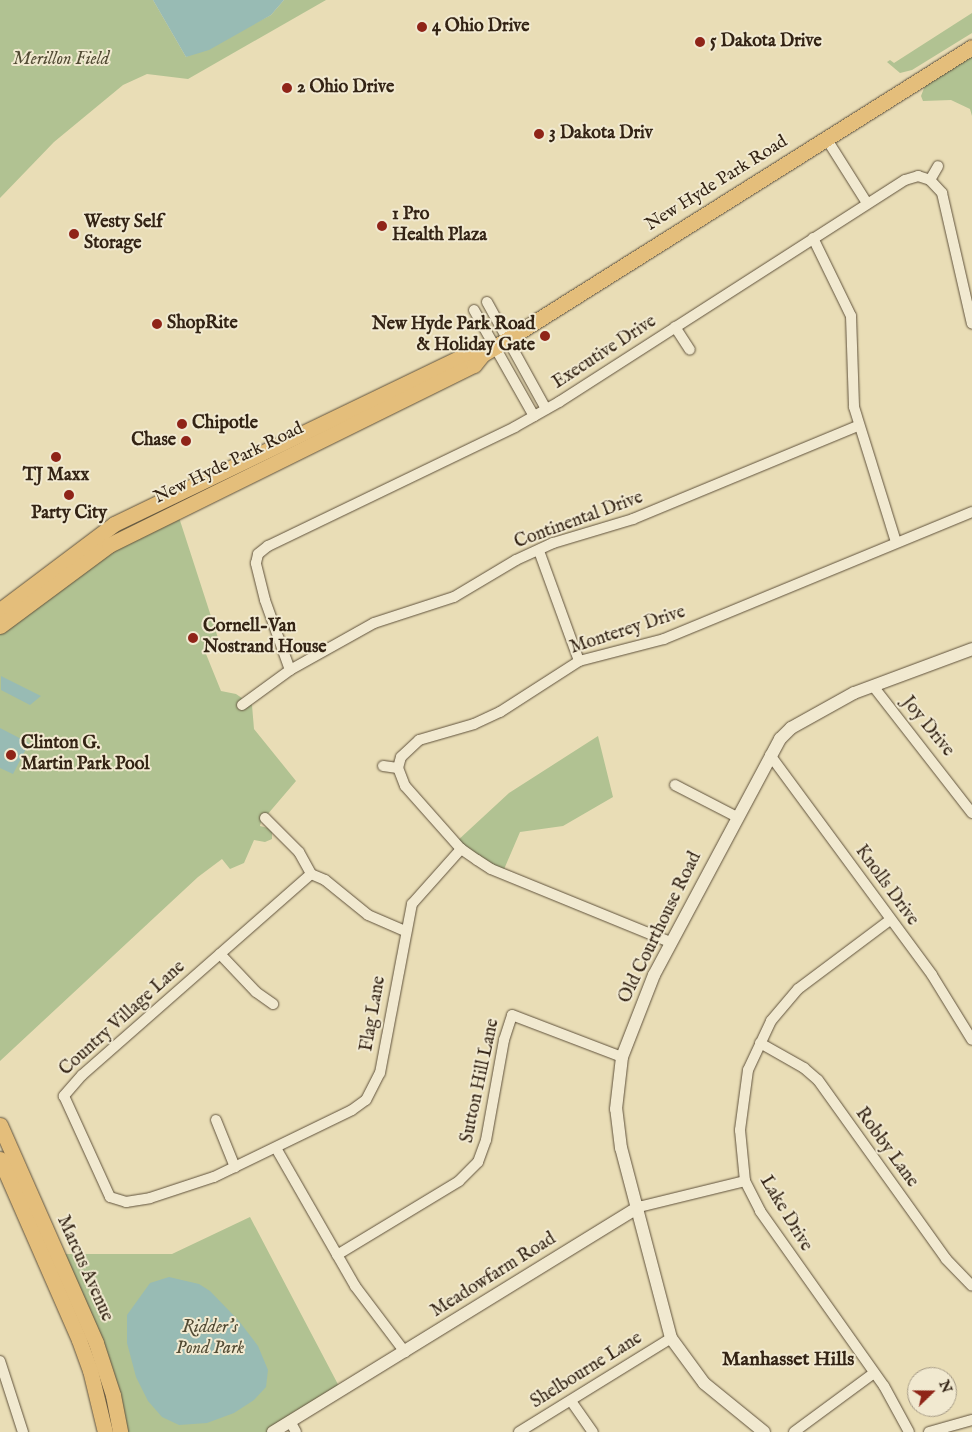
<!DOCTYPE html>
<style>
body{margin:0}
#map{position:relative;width:972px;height:1432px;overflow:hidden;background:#e9ddb6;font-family:"IM FELL English",serif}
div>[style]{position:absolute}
.green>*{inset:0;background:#b1c292}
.water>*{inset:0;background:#98bbb4}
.roads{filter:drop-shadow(0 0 1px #60523c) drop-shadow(0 0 1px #60523c)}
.minor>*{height:10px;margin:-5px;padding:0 5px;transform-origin:5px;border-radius:5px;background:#f1e9d0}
.tertiary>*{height:12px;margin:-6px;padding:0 6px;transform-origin:6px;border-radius:6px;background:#f1e9d0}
.primary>*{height:15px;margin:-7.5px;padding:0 7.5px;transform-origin:7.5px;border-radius:7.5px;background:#e4be7b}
.dots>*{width:14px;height:14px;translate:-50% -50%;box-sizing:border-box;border:2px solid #f1e9d0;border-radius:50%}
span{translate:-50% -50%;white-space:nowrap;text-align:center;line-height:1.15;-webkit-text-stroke:4px #f1e9d0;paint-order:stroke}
.poi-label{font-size:18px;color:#332314;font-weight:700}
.left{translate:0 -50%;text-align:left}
.right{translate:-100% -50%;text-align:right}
.park-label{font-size:18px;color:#524b34;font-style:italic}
.street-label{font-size:18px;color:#332314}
.quarter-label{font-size:20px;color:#332314;font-weight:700}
.north{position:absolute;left:907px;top:1367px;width:50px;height:50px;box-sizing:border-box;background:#f1e9d0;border:1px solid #a59a85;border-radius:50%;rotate:68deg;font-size:14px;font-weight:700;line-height:20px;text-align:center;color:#332314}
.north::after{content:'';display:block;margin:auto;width:18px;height:22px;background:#8f2418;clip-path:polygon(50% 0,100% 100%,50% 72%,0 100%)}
</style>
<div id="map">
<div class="green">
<i style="clip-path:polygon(0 0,153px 0,186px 57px,271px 15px,284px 0,326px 0,188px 79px,147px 74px,123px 85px,54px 142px,0 198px)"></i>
<i style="clip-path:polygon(972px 13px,972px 33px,912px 70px,900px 73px,887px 62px,890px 60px,894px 63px)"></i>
<i style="clip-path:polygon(972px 47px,972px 116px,970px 109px,951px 100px,923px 101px,921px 96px,926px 83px)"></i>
<i style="clip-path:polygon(174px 502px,219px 641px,206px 654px,221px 691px,236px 694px,252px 705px,254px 729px,296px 781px,261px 822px,260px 826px,272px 829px,272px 839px,265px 842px,254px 840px,244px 863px,230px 869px,222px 859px,198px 877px,0 1061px,0 609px,109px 536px)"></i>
<i style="clip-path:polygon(598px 736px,613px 797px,563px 826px,520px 832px,502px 874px,456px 842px,509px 793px)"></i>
<i style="clip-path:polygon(250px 1217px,342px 1392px,275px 1432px,120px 1432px,57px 1254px,172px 1254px)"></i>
</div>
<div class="water">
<i style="clip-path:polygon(153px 0,284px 0,271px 15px,209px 50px,186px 57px)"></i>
<i style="clip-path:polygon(1px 676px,41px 696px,30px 705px,1px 690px)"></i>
<i style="clip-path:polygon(0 728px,29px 743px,13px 774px,0 768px)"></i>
<i style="clip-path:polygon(169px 1277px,199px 1284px,210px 1291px,239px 1321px,258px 1346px,268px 1370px,266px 1387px,254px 1400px,234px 1413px,207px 1423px,179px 1425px,162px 1417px,148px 1401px,136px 1377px,127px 1343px,127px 1315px,150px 1283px)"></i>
</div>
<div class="roads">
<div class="minor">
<i style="left:826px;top:138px;width:77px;rotate:57.8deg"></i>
<i style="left:930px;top:180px;width:16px;rotate:-60deg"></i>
<i style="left:813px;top:238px;width:87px;rotate:64deg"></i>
<i style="left:851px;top:316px;width:91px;rotate:88.1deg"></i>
<i style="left:854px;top:407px;width:141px;rotate:72.7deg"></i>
<i style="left:487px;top:302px;width:122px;rotate:61.1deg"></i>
<i style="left:474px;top:310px;width:122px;rotate:60.5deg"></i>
<i style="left:675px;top:327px;width:27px;rotate:57deg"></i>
<i style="left:539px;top:551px;width:117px;rotate:70deg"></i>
<i style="left:290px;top:670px;width:74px;rotate:-109.7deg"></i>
<i style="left:265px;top:600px;width:38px;rotate:-104deg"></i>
<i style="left:256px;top:563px;width:9px;rotate:-77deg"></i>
<i style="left:258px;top:554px;width:13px;rotate:-39deg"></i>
<i style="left:268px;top:546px;width:274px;rotate:-25.7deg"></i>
<i style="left:515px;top:427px;width:51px;rotate:-29.6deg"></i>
<i style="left:559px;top:402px;width:411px;rotate:-32.7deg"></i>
<i style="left:905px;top:180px;width:14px;rotate:-17deg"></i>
<i style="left:918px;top:176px;width:13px;rotate:18deg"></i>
<i style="left:930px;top:180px;width:18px;rotate:47deg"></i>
<i style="left:942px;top:193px;width:134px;rotate:77.1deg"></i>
<i style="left:873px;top:686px;width:161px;rotate:52.1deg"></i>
<i style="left:242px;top:705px;width:59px;rotate:-36.1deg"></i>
<i style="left:290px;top:670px;width:96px;rotate:-29.2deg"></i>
<i style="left:374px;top:623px;width:84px;rotate:-18deg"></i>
<i style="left:454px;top:597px;width:72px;rotate:-30.8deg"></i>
<i style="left:516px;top:560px;width:41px;rotate:-24.7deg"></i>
<i style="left:553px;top:543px;width:84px;rotate:-16.7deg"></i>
<i style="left:633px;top:519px;width:243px;rotate:-22.5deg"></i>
<i style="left:770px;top:755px;width:273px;rotate:53.6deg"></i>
<i style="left:932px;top:975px;width:76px;rotate:58.4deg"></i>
<i style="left:383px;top:766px;width:15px;rotate:8deg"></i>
<i style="left:675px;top:785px;width:70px;rotate:27.3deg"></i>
<i style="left:265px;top:818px;width:48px;rotate:45deg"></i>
<i style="left:299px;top:852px;width:25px;rotate:61deg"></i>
<i style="left:311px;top:874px;width:15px;rotate:23deg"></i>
<i style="left:325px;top:880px;width:55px;rotate:39.1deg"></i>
<i style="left:368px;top:915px;width:40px;rotate:23.4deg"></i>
<i style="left:311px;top:874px;width:305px;rotate:138.7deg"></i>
<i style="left:82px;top:1075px;width:28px;rotate:131deg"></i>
<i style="left:64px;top:1096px;width:111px;rotate:65.5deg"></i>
<i style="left:110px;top:1197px;width:17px;rotate:17deg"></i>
<i style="left:126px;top:1202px;width:24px;rotate:-9deg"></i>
<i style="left:150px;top:1198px;width:67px;rotate:-18.2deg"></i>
<i style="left:214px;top:1177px;width:153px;rotate:-25.9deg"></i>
<i style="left:352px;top:1110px;width:17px;rotate:-36deg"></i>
<i style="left:366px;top:1100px;width:30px;rotate:-63deg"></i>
<i style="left:380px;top:1073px;width:172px;rotate:-79.3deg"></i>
<i style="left:412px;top:904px;width:74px;rotate:-48.3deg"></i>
<i style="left:890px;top:920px;width:115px;rotate:143.1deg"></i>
<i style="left:798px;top:989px;width:42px;rotate:130.2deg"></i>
<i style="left:771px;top:1021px;width:54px;rotate:115.1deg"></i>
<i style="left:748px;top:1070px;width:61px;rotate:97.6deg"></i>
<i style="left:740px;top:1130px;width:51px;rotate:84.4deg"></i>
<i style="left:745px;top:1181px;width:34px;rotate:63deg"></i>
<i style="left:760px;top:1211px;width:214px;rotate:54.7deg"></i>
<i style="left:884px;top:1386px;width:52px;rotate:61.5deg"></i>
<i style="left:670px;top:942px;width:193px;rotate:-157.8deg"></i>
<i style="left:491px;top:869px;width:17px;rotate:-147deg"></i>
<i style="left:477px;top:860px;width:19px;rotate:-145deg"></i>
<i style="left:461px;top:849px;width:84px;rotate:-131.6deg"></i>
<i style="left:405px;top:786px;width:19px;rotate:-111deg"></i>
<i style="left:398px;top:768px;width:11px;rotate:-75deg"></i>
<i style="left:401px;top:757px;width:25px;rotate:-43deg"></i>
<i style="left:419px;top:740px;width:57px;rotate:-16.2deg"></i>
<i style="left:474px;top:724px;width:29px;rotate:-25deg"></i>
<i style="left:500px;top:712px;width:94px;rotate:-32.8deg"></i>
<i style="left:579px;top:661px;width:88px;rotate:-14.5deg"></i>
<i style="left:664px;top:639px;width:333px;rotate:-22.4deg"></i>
<i style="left:220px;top:954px;width:52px;rotate:46.5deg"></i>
<i style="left:256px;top:992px;width:21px;rotate:35deg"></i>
<i style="left:760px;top:1043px;width:51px;rotate:29.6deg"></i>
<i style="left:804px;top:1068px;width:18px;rotate:41deg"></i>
<i style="left:818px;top:1080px;width:220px;rotate:54.4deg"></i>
<i style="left:946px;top:1259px;width:37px;rotate:46deg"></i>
<i style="left:216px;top:1120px;width:51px;rotate:68deg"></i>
<i style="left:276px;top:1148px;width:159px;rotate:60.2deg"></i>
<i style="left:355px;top:1286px;width:83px;rotate:52.9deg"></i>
<i style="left:639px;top:1207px;width:109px;rotate:-13.8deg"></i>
<i style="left:337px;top:1255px;width:143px;rotate:-31.2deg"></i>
<i style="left:459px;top:1181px;width:27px;rotate:-45deg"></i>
<i style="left:478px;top:1162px;width:23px;rotate:-70deg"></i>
<i style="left:486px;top:1140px;width:102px;rotate:-79.8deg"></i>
<i style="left:504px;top:1040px;width:26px;rotate:-72deg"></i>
<i style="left:512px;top:1015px;width:118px;rotate:20.9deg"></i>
<i style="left:0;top:1361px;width:75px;rotate:72.1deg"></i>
<i style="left:571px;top:1401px;width:38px;rotate:55deg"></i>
<i style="left:291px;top:1423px;width:10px;rotate:61deg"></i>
<i style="left:519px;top:1432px;width:179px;rotate:-31.7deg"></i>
<i style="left:794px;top:1432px;width:99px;rotate:-36.4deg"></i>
<i style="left:929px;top:1432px;width:45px;rotate:-15.6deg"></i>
</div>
<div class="tertiary">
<i style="left:273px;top:1432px;width:430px;rotate:-31.6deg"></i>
<i style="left:764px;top:1432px;width:77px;rotate:-140.8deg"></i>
<i style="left:704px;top:1383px;width:56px;rotate:-126.3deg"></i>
<i style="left:671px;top:1338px;width:196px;rotate:-104.7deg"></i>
<i style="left:621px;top:1148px;width:39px;rotate:-97deg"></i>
<i style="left:616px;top:1109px;width:52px;rotate:-83.4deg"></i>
<i style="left:622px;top:1057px;width:88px;rotate:-68.7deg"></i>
<i style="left:654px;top:975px;width:268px;rotate:-61.9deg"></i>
<i style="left:780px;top:739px;width:16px;rotate:-45deg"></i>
<i style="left:791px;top:728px;width:72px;rotate:-29.1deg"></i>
<i style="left:854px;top:693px;width:126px;rotate:-20.4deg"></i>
</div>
<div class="primary">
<i style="left:0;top:610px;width:143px;rotate:-37deg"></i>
<i style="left:114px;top:524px;width:393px;rotate:-25.7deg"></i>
<i style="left:468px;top:354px;width:15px"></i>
<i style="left:483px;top:354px;width:14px;rotate:-30deg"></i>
<i style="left:495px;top:347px;width:563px;rotate:-32.17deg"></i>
<i style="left:0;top:626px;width:136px;rotate:-36.6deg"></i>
<i style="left:109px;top:545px;width:407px;rotate:-26.3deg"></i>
<i style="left:474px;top:365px;width:14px;rotate:-51deg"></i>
<i style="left:0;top:1125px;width:238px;rotate:66.2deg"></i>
<i style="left:96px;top:1343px;width:55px;rotate:71.9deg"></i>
<i style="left:113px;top:1395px;width:38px;rotate:79deg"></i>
<i style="left:0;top:1159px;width:197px;rotate:66.4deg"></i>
<i style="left:79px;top:1340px;width:32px;rotate:70deg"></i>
<i style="left:90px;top:1370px;width:64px;rotate:76.4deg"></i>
</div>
</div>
<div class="dots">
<i style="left:422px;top:27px;background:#8f2418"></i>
<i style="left:700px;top:42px;background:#8f2418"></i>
<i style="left:287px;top:88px;background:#8f2418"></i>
<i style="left:539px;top:134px;background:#8f2418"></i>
<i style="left:382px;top:226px;background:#8f2418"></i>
<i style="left:74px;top:234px;background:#8f2418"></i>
<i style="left:157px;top:324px;background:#8f2418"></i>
<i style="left:545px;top:336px;background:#8f2418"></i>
<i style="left:182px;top:424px;background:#8f2418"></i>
<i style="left:186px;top:441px;background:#8f2418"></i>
<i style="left:56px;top:457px;background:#8f2418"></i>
<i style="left:69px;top:495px;background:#8f2418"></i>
<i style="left:193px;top:638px;background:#8f2418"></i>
<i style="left:11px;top:755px;background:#8f2418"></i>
</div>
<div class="poi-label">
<span class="left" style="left:432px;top:27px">4 Ohio Drive</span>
<span class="left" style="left:710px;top:42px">5 Dakota Drive</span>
<span class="left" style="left:297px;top:88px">2 Ohio Drive</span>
<span class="left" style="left:549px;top:134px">3 Dakota Driv</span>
<span class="left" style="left:392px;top:226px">1 Pro<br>Health Plaza</span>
<span class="left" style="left:84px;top:234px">Westy Self<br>Storage</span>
<span class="left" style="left:167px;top:324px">ShopRite</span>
<span class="right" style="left:535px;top:336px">New Hyde Park Road<br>&amp; Holiday Gate</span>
<span class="left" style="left:192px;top:424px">Chipotle</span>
<span class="right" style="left:176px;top:441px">Chase</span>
<span style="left:56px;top:476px">TJ Maxx</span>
<span style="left:69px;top:514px">Party City</span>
<span class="left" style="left:203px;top:638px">Cornell-Van<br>Nostrand House</span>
<span class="left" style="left:21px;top:755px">Clinton G.<br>Martin Park Pool</span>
</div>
<div class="park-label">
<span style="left:61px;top:60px">Merillon Field</span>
<span style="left:210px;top:1339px">Ridder's<br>Pond Park</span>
</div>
<div class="street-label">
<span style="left:717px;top:184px;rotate:-32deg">New Hyde Park Road</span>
<span style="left:605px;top:353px;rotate:-33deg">Executive Drive</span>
<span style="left:229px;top:464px;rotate:-26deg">New Hyde Park Road</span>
<span style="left:579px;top:521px;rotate:-20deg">Continental Drive</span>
<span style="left:628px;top:631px;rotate:-18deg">Monterey Drive</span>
<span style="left:927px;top:727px;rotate:51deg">Joy Drive</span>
<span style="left:886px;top:886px;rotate:54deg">Knolls Drive</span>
<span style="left:661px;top:928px;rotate:-64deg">Old Courthouse Road</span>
<span style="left:374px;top:1014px;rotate:-80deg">Flag Lane</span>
<span style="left:123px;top:1019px;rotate:-42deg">Country Village Lane</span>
<span style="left:481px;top:1081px;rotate:-78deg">Sutton Hill Lane</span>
<span style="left:886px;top:1148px;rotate:54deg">Robby Lane</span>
<span style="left:785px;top:1214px;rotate:59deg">Lake Drive</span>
<span style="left:84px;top:1269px;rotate:66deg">Marcus Avenue</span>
<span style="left:494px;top:1276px;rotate:-32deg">Meadowfarm Road</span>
<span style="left:587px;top:1371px;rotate:-32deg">Shelbourne Lane</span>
</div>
<div class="quarter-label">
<span style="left:788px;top:1359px">Manhasset Hills</span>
</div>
<div class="north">N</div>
</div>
